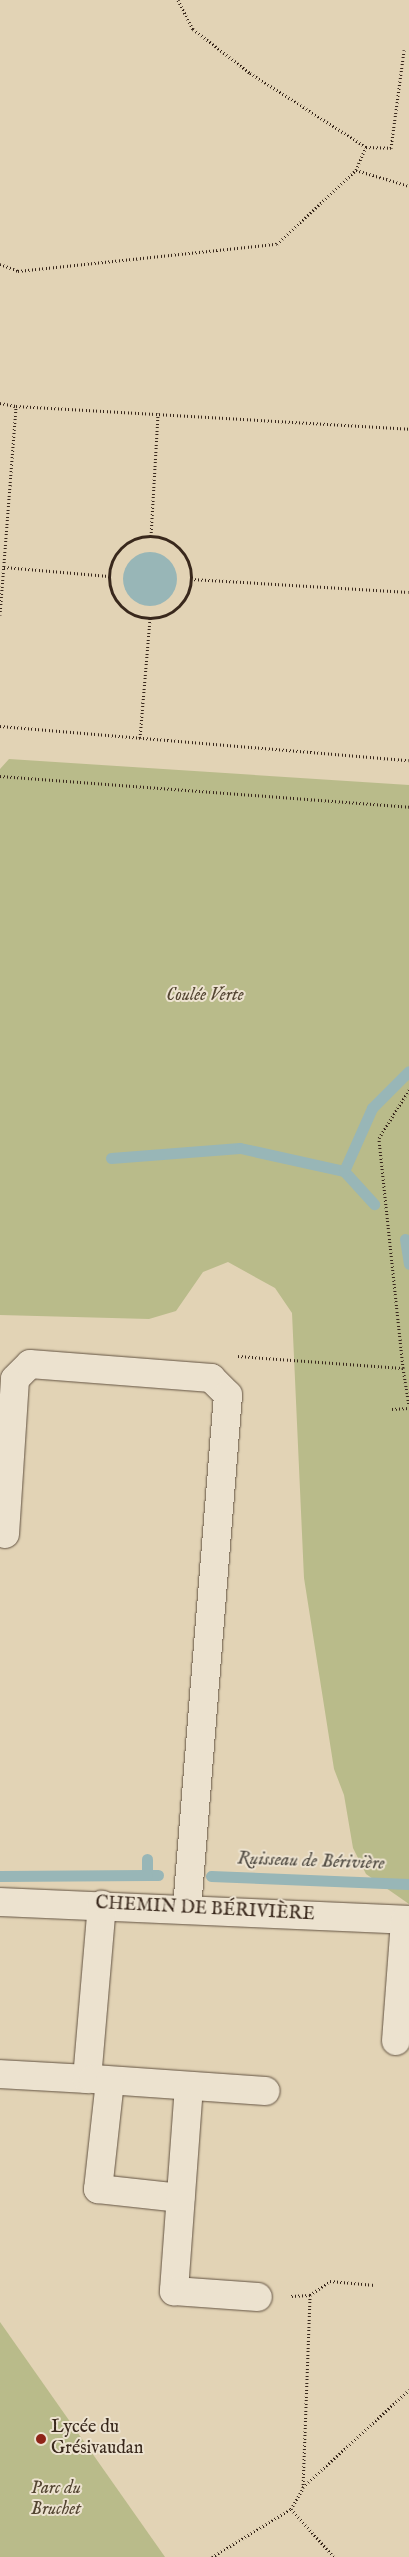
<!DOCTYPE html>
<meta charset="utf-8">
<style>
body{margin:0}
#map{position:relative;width:409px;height:2557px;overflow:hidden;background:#e2d3b5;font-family:"IM FELL English",serif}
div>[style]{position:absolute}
.green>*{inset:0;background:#b9bb8a}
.water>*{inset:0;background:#98b6b7}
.round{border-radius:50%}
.stream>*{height:11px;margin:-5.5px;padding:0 5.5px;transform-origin:5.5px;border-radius:5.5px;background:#98b6b7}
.path>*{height:3px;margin-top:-1.5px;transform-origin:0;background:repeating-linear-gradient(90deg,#39281c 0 1px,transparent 0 3.5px)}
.path>.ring{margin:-1.5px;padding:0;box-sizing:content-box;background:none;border:3px solid #39281c;border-radius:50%}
.roads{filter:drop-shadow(0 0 1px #635342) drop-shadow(0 0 1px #635342)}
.minor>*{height:28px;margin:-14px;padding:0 14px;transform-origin:14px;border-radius:14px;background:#ece2cf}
.dots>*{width:14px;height:14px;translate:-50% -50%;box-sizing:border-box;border:2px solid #ece2cf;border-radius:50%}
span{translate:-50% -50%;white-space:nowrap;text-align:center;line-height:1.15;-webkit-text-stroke:4px #ece2cf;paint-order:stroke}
.park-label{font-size:18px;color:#534532;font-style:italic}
.street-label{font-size:18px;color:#39281c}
.poi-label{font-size:18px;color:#39281c}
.left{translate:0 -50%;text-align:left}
.water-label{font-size:19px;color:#514c43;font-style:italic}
</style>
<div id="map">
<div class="green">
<i style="clip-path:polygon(9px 759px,409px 785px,409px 1904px,366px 1874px,353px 1848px,344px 1795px,334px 1769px,304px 1578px,292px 1313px,275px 1288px,228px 1262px,203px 1272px,176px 1311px,149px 1319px,0 1315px,0 769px)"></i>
<i style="clip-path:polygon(0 2322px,165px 2557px,0 2557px)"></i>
</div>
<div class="water">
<i class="round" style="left:123px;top:552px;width:54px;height:54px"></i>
</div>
<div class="stream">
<i style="left:111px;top:1158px;width:129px;rotate:-4.4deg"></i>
<i style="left:240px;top:1148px;width:107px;rotate:12.5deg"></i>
<i style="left:344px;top:1171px;width:45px;rotate:47.7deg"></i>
<i style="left:344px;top:1171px;width:69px;rotate:-66deg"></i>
<i style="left:372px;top:1108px;width:52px;rotate:-45deg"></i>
<i style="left:405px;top:1239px;width:25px;rotate:81deg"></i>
<i style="left:147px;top:1859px;width:16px;rotate:90deg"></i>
<i style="left:147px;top:1875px;width:11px"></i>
<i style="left:0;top:1876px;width:147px;rotate:-0.4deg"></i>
<i style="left:211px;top:1876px;width:198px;rotate:2.3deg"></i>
</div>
<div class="path">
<i style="left:178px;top:0;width:33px;rotate:63deg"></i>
<i style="left:193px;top:29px;width:72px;rotate:37.7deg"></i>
<i style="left:250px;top:73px;width:138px;rotate:32.5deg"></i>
<i style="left:356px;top:170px;width:55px;rotate:16.8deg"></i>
<i style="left:0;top:264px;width:19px;rotate:21deg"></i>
<i style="left:18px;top:271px;width:260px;rotate:-6deg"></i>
<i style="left:277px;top:244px;width:108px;rotate:-43.1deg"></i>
<i style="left:356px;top:170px;width:25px;rotate:-67deg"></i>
<i style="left:366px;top:147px;width:25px;rotate:2deg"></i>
<i style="left:391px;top:148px;width:99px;rotate:-82.4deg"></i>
<i style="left:0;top:403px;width:16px;rotate:11deg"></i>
<i style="left:151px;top:536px;width:123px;rotate:-86.7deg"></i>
<i class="ring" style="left:109px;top:536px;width:79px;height:79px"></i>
<i style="left:4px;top:567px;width:105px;rotate:4.9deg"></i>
<i style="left:191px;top:579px;width:218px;rotate:3.4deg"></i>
<i style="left:0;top:615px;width:210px;rotate:-85.6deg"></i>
<i style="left:16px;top:406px;width:394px;rotate:3.3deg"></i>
<i style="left:0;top:726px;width:410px;rotate:4.8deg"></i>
<i style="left:140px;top:738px;width:120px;rotate:-85.2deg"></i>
<i style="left:0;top:776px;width:410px;rotate:4.3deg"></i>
<i style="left:238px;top:1356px;width:165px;rotate:4.2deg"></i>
<i style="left:403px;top:1368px;width:38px;rotate:81deg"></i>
<i style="left:403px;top:1368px;width:231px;rotate:-96deg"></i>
<i style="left:379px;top:1138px;width:57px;rotate:-58deg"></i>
<i style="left:392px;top:1409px;width:17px;rotate:-3deg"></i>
<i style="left:310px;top:2295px;width:24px;rotate:-35deg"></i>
<i style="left:330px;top:2281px;width:45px;rotate:5.1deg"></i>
<i style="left:303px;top:2487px;width:144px;rotate:-42.5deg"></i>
<i style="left:291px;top:2509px;width:64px;rotate:48.1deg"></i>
<i style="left:212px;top:2557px;width:92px;rotate:-31.3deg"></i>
<i style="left:291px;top:2509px;width:24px;rotate:-60deg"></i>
<i style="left:303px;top:2488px;width:193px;rotate:-87.9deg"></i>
<i style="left:310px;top:2295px;width:19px;rotate:177deg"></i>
</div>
<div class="roads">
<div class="minor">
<i style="left:5px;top:1534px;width:155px;rotate:-86.3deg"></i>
<i style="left:15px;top:1379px;width:21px;rotate:-45deg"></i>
<i style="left:30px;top:1364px;width:182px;rotate:4.4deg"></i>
<i style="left:211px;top:1378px;width:24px;rotate:45deg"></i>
<i style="left:228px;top:1395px;width:515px;rotate:94.57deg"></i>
<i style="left:0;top:1902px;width:409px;rotate:2.5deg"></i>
<i style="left:396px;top:2041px;width:121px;rotate:-85.7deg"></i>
<i style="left:0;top:2074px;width:87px;rotate:3.3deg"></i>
<i style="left:87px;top:2079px;width:175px;rotate:-85.1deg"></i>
<i style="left:93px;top:2079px;width:173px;rotate:4deg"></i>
<i style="left:110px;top:2081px;width:109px;rotate:96.3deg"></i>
<i style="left:98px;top:2189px;width:83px;rotate:6.2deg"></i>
<i style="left:189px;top:2086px;width:206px;rotate:94.2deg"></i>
<i style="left:174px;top:2291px;width:84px;rotate:4.1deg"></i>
</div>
</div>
<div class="dots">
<i style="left:41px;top:2439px;background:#8f2418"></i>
</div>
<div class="park-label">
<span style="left:205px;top:996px">Coulée Verte</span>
<span style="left:56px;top:2500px">Parc du<br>Bruchet</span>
</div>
<div class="street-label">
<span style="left:205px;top:1910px;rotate:3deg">CHEMIN DE BÉRIVIÈRE</span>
</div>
<div class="poi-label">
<span class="left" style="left:51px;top:2439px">Lycée du<br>Grésivaudan</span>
</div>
<div class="water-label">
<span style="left:311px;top:1862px;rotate:2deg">Ruisseau de Bérivière</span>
</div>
</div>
